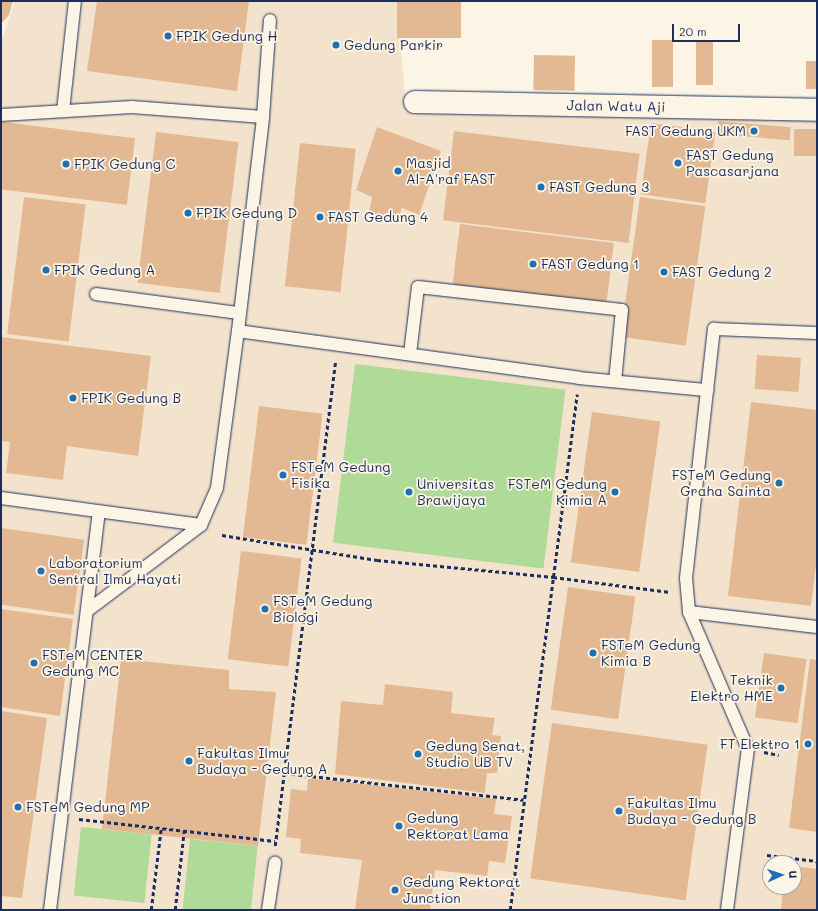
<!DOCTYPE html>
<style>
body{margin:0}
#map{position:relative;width:818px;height:911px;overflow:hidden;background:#fcf5e5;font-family:Mali,sans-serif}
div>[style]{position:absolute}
.built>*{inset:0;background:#f4e3cc}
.green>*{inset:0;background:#afda97;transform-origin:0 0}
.building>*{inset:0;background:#e2b992;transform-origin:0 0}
.path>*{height:2.5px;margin-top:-1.25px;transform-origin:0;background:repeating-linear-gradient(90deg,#1b2f5e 0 4px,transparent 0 7px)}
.roads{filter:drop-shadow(0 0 1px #1b2f5e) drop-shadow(0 0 1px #1b2f5e)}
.service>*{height:12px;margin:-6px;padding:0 6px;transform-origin:6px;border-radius:6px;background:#fcf5e5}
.minor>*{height:22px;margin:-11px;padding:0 11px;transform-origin:11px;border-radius:11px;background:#fcf5e5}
.dots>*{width:11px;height:11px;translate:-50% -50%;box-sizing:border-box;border:2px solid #fcf5e5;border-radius:50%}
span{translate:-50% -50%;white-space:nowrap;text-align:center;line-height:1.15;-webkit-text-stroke:3.5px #fcf5e5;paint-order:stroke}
.poi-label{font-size:14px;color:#1b2f5e}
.left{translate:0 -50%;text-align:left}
.right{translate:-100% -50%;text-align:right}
.street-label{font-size:14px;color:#1b2f5e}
.frame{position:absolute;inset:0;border:2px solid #1b2f5e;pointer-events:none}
.north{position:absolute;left:762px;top:855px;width:40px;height:40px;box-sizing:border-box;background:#fcf5e5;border:1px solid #a2a6af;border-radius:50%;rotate:87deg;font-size:11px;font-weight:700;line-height:16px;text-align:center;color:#1b2f5e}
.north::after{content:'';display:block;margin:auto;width:14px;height:18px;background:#1f6fb2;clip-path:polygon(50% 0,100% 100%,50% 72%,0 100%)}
.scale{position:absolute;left:672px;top:24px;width:68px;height:18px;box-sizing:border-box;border:2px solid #1b2f5e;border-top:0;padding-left:5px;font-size:12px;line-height:14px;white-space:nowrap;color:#1b2f5e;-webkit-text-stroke:3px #fcf5e5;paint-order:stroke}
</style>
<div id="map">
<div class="built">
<i style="clip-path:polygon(evenodd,15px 1px,397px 1px,406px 109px,817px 120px,817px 910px,1px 910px,1px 37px,3px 37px,15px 1px,770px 863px,794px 863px,794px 887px,770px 887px,770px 863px)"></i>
</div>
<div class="green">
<i style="left:355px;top:364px;width:212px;height:180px;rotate:7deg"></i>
<i style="left:81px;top:827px;width:71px;height:69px;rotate:6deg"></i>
<i style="left:190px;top:839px;width:68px;height:71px;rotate:6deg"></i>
</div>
<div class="building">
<i style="clip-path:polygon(1px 1px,13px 1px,9px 15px,1px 24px)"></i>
<i style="clip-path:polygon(97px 1px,249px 1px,237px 91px,87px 71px)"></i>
<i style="left:397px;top:1px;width:64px;height:37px"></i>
<i style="left:652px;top:40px;width:21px;height:47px"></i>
<i style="left:696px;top:42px;width:17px;height:43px"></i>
<i style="left:534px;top:55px;width:41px;height:35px;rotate:1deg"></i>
<i style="left:806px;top:61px;width:11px;height:28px"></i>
<i style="left:718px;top:121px;width:73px;height:13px;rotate:5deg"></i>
<i style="left:2px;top:122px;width:134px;height:67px;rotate:7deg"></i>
<i style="left:651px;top:123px;width:65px;height:72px;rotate:8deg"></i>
<i style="clip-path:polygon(377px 127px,441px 151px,419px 215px,402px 208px,397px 222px,369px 212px,372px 197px,356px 190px)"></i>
<i style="left:794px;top:129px;width:23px;height:27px"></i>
<i style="left:454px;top:131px;width:187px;height:90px;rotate:7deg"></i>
<i style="left:156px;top:132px;width:83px;height:152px;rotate:7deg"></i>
<i style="left:300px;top:143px;width:56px;height:144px;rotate:6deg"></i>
<i style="left:24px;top:197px;width:62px;height:138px;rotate:7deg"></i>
<i style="left:640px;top:197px;width:66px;height:141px;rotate:8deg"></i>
<i style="left:460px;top:224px;width:155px;height:61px;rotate:7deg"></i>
<i style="clip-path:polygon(1px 337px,151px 356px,138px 456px,67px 446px,63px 480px,6px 473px,10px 442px,1px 441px)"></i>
<i style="left:757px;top:355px;width:44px;height:34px;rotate:4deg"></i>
<i style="clip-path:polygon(751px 402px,817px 410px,817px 556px,811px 606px,728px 596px)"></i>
<i style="left:259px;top:406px;width:64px;height:132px;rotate:7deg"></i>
<i style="left:592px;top:412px;width:69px;height:152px;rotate:8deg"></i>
<i style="left:1px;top:528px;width:84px;height:76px;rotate:8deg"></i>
<i style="left:241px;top:551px;width:61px;height:109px;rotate:7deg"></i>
<i style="left:568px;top:587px;width:68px;height:124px;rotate:8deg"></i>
<i style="clip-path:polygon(1px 609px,73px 619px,60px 716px,1px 707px)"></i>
<i style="left:764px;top:653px;width:43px;height:65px;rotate:8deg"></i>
<i style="clip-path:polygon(121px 659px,229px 670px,229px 689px,276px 692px,258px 846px,102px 829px)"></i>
<i style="clip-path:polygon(810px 659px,817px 660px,817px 832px,789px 828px)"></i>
<i style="clip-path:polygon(385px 684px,453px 692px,451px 713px,495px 718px,492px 735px,501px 736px,497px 773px,487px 773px,485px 793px,335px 774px,341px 701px,383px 705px)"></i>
<i style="clip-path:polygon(1px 711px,47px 718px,22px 898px,1px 896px)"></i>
<i style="left:552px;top:723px;width:157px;height:157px;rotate:8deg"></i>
<i style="clip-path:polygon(308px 778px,496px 799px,494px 814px,512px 816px,505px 863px,489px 861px,487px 876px,435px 870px,430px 910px,355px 910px,362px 860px,300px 853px,301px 839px,286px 837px,291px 789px,307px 791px)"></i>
<i style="clip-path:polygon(794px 866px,817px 869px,817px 910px,781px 910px,783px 887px,794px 887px)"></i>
</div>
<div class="path">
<i style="left:222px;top:535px;width:157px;rotate:9.2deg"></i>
<i style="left:377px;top:560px;width:177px;rotate:5.5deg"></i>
<i style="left:553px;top:577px;width:118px;rotate:7.3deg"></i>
<i style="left:764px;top:752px;width:15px;rotate:11deg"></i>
<i style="left:284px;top:773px;width:241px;rotate:6.4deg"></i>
<i style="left:79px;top:819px;width:197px;rotate:6.4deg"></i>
<i style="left:275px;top:846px;width:488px;rotate:-82.9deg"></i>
<i style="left:767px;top:855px;width:50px;rotate:6.8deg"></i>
<i style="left:151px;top:910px;width:83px;rotate:-83deg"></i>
<i style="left:175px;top:910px;width:80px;rotate:-83.5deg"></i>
<i style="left:510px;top:910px;width:520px;rotate:-82.6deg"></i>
</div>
<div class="roads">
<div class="service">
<i style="left:63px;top:111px;width:111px;rotate:-83.8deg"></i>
<i style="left:1px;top:115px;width:131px;rotate:-3.5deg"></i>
<i style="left:132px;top:107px;width:131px;rotate:4.4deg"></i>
<i style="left:96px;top:294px;width:144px;rotate:7.6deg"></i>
<i style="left:238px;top:331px;width:344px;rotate:7.8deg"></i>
<i style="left:579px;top:378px;width:129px;rotate:5.4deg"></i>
<i style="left:410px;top:354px;width:67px;rotate:-83.2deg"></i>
<i style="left:418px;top:287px;width:205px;rotate:6.4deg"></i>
<i style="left:622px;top:310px;width:71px;rotate:95.6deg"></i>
<i style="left:1px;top:498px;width:202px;rotate:7.7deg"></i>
<i style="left:87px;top:611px;width:143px;rotate:-37deg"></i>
<i style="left:201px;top:525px;width:40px;rotate:-66.6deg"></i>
<i style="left:217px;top:488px;width:158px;rotate:-82.4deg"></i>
<i style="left:238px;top:331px;width:215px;rotate:-83.3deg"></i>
<i style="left:263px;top:117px;width:97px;rotate:-85.9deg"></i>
<i style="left:689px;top:612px;width:129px;rotate:6.7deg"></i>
<i style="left:50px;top:910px;width:401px;rotate:-83deg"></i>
<i style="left:268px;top:910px;width:48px;rotate:-81.5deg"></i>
<i style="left:727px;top:910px;width:162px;rotate:-82.6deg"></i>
<i style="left:748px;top:749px;width:149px;rotate:-113.3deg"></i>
<i style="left:689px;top:612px;width:34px;rotate:-95deg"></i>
<i style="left:686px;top:578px;width:251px;rotate:-83.6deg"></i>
<i style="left:714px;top:329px;width:103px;rotate:2.2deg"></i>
</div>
<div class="minor">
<i style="left:415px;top:102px;width:402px;rotate:1.1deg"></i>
</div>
</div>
<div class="dots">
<i style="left:168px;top:36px;background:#1f6fb2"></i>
<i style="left:336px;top:45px;background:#1f6fb2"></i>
<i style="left:754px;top:131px;background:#1f6fb2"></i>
<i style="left:678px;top:163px;background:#1f6fb2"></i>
<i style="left:66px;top:164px;background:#1f6fb2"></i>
<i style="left:398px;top:171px;background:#1f6fb2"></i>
<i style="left:541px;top:187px;background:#1f6fb2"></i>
<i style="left:188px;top:213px;background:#1f6fb2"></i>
<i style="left:320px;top:217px;background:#1f6fb2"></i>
<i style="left:533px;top:264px;background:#1f6fb2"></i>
<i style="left:46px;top:270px;background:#1f6fb2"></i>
<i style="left:664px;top:272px;background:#1f6fb2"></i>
<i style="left:73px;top:398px;background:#1f6fb2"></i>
<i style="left:283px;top:475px;background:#1f6fb2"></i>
<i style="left:779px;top:483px;background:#1f6fb2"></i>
<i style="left:409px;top:492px;background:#1f6fb2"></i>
<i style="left:615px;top:492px;background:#1f6fb2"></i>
<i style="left:41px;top:571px;background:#1f6fb2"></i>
<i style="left:265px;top:609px;background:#1f6fb2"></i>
<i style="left:593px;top:653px;background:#1f6fb2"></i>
<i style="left:34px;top:663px;background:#1f6fb2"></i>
<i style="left:781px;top:688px;background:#1f6fb2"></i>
<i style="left:808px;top:744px;background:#1f6fb2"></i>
<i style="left:418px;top:754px;background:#1f6fb2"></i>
<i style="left:189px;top:761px;background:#1f6fb2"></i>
<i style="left:18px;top:807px;background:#1f6fb2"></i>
<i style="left:619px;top:811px;background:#1f6fb2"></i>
<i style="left:399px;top:826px;background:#1f6fb2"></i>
<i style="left:395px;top:890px;background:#1f6fb2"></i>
</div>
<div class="poi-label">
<span class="left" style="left:176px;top:36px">FPIK Gedung H</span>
<span class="left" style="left:344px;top:45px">Gedung Parkir</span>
<span class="right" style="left:746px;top:131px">FAST Gedung UKM</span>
<span class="left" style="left:686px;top:163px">FAST Gedung<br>Pascasarjana</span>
<span class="left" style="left:406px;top:171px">Masjid<br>Al-A'raf FAST</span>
<span class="left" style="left:74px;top:164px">FPIK Gedung C</span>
<span class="left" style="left:549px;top:187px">FAST Gedung 3</span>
<span class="left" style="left:196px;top:213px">FPIK Gedung D</span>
<span class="left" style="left:328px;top:217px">FAST Gedung 4</span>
<span class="left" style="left:541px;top:264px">FAST Gedung 1</span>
<span class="left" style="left:54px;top:270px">FPIK Gedung A</span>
<span class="left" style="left:672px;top:272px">FAST Gedung 2</span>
<span class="left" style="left:81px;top:398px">FPIK Gedung B</span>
<span class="left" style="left:291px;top:475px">FSTeM Gedung<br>Fisika</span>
<span class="right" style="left:771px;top:483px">FSTeM Gedung<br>Graha Sainta</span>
<span class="left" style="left:417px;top:492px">Universitas<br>Brawijaya</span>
<span class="right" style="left:607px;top:492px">FSTeM Gedung<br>Kimia A</span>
<span class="left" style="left:49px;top:571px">Laboratorium<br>Sentral Ilmu Hayati</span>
<span class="left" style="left:273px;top:609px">FSTeM Gedung<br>Biologi</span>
<span class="left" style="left:601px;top:653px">FSTeM Gedung<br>Kimia B</span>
<span class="left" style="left:42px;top:663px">FSTeM CENTER<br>Gedung MC</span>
<span class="right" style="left:773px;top:688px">Teknik<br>Elektro HME</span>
<span class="right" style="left:800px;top:744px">FT Elektro 1</span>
<span class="left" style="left:426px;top:754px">Gedung Senat,<br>Studio UB TV</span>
<span class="left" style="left:197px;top:761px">Fakultas Ilmu<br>Budaya - Gedung A</span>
<span class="left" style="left:627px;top:811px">Fakultas Ilmu<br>Budaya - Gedung B</span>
<span class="left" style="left:26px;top:807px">FSTeM Gedung MP</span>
<span class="left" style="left:407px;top:826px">Gedung<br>Rektorat Lama</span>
<span class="left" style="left:403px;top:890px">Gedung Rektorat<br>Junction</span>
</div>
<div class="street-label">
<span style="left:616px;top:106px;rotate:1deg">Jalan Watu Aji</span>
</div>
<div class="frame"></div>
<div class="north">U</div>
<div class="scale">20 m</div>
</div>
